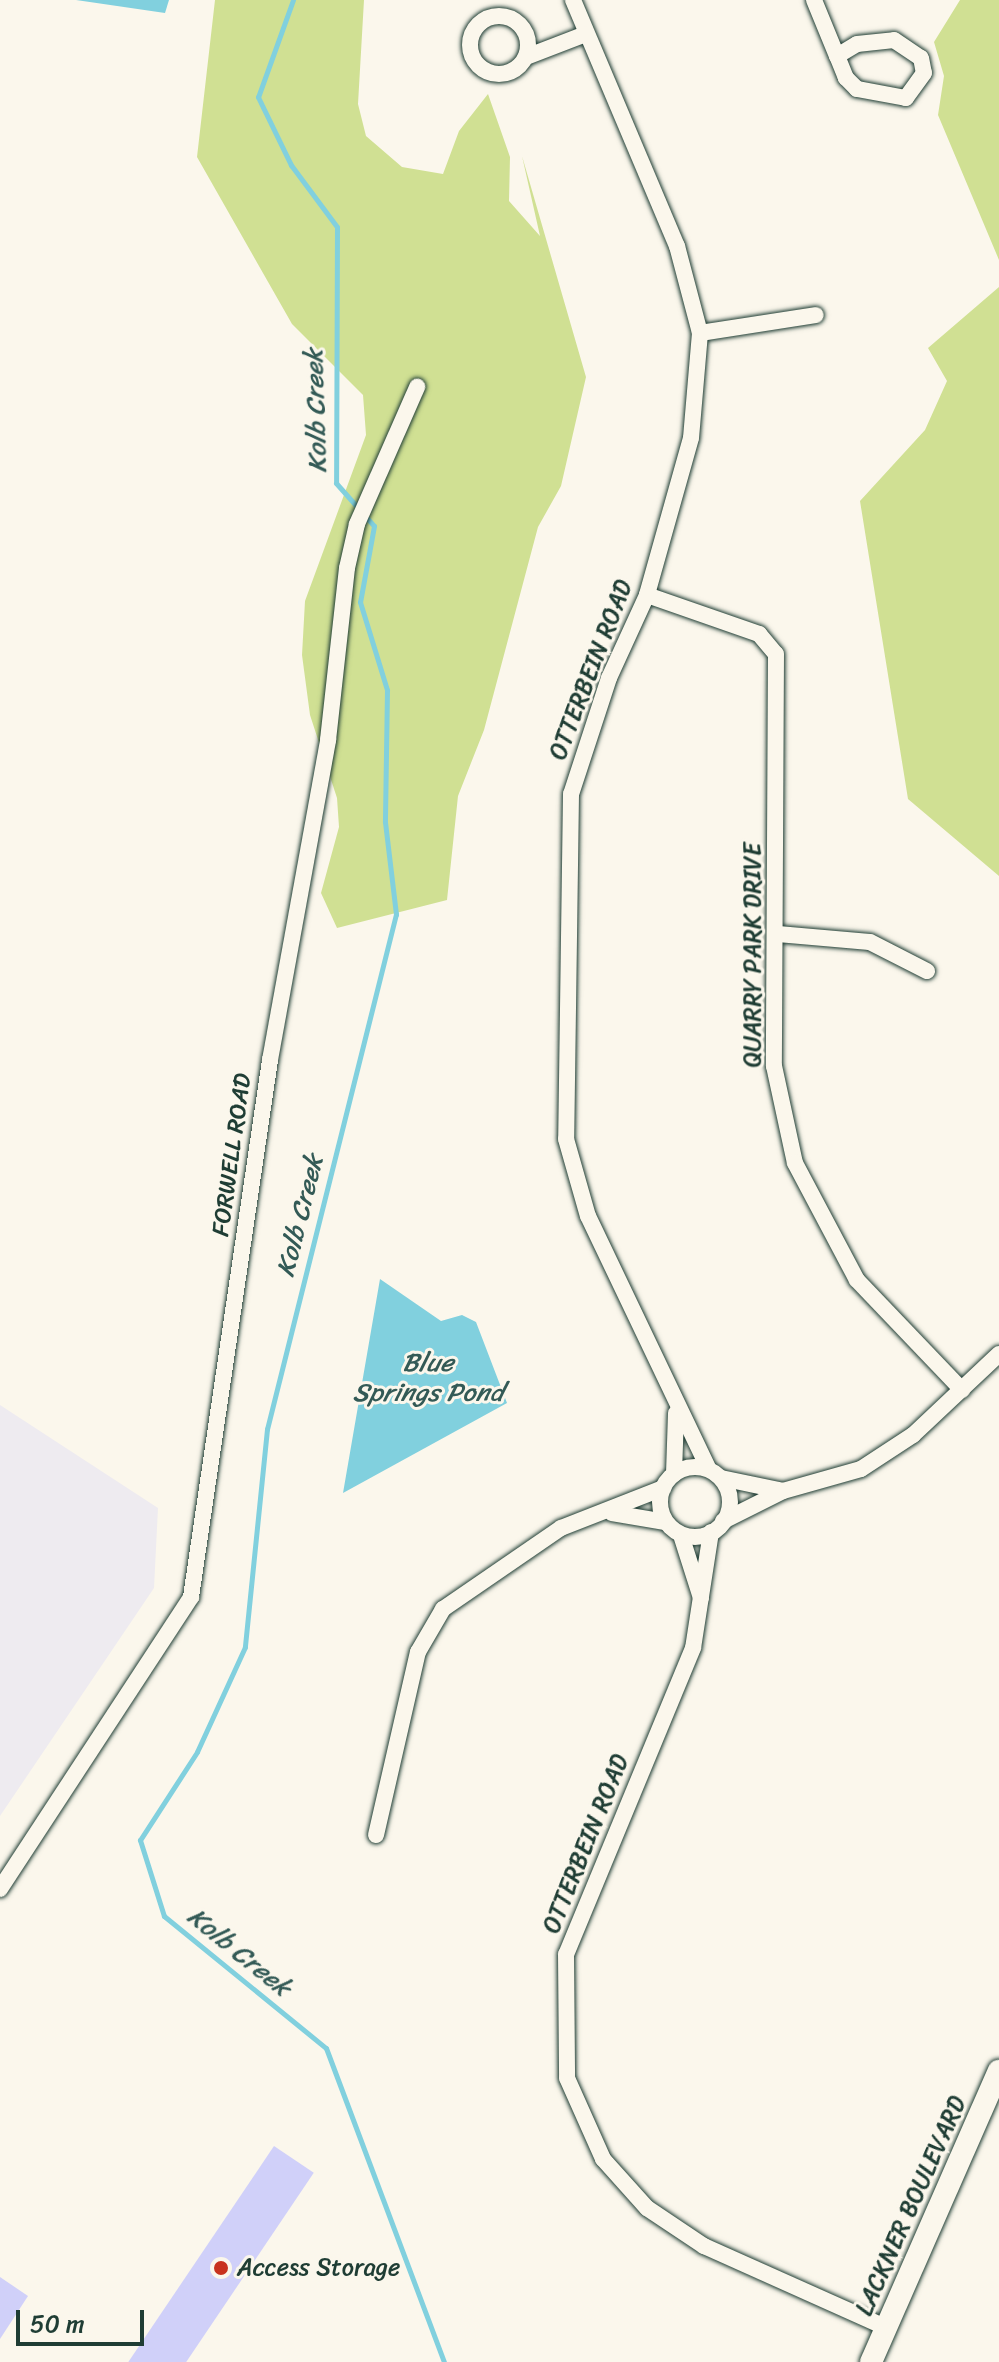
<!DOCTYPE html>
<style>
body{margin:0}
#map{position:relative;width:999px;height:2362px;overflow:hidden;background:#fbf7ec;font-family:Sriracha,sans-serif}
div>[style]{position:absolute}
.built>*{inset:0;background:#eeebf0}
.green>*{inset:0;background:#d0e093}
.water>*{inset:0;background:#81d0de}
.stream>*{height:5px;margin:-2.5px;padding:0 2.5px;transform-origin:2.5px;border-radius:2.5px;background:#81d0de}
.building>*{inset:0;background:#d0d0f9;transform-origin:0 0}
.roads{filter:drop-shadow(0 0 2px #1f3d34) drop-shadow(0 0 2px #1f3d34)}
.street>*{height:16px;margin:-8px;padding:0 8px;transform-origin:8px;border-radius:8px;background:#fbf7ec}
.street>.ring{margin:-8px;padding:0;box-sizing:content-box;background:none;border:16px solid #fbf7ec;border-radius:50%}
.secondary>*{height:22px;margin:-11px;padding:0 11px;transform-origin:11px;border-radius:11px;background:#fbf7ec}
.dots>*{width:22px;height:22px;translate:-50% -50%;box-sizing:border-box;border:4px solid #fbf7ec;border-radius:50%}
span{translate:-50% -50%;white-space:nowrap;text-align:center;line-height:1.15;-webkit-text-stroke:6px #fbf7ec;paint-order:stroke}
.street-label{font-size:24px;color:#1f3d34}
.poi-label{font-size:24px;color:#1f3d34}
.left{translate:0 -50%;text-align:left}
.water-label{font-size:26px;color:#335a56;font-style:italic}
.scale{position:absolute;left:16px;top:2310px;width:128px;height:36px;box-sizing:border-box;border:4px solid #1f3d34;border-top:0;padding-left:10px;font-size:24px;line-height:28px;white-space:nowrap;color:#1f3d34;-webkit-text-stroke:6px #fbf7ec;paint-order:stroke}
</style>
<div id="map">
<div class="built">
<i style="clip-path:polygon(0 1405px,158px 1508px,154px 1588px,0 1816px)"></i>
</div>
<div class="green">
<i style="clip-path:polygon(215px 0,364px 0,358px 104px,366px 136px,402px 167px,443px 174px,459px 131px,488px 94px,510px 157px,509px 201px,540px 236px,522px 156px,586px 377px,561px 486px,538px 527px,484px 730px,458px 796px,447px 900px,337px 928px,321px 893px,339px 827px,337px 798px,310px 715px,302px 655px,305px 601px,366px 435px,363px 395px,292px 324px,197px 157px)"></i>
<i style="clip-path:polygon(960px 0,999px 0,999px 260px,938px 115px,944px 76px,934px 42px)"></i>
<i style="clip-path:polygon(999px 287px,999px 876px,908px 799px,860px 501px,925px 430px,947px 381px,928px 348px)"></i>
</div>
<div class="water">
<i style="clip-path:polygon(76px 0,169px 0,165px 13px)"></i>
<i style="clip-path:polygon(380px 1279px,441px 1321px,462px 1315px,476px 1322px,507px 1403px,343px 1493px)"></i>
</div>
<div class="stream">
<i style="left:293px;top:0;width:103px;rotate:109.8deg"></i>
<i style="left:258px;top:97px;width:76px;rotate:64.1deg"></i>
<i style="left:291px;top:165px;width:77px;rotate:53.4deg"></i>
<i style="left:337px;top:227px;width:256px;rotate:90.2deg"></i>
<i style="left:336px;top:483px;width:57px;rotate:48.5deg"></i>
<i style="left:374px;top:526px;width:77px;rotate:100.4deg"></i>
<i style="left:360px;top:602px;width:92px;rotate:72.9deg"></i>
<i style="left:387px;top:690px;width:132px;rotate:90.9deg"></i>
<i style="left:385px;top:822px;width:93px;rotate:83.2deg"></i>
<i style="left:396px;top:914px;width:531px;rotate:104.06deg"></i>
<i style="left:267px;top:1429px;width:219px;rotate:95.8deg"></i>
<i style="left:245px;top:1647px;width:115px;rotate:114.6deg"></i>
<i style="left:197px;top:1752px;width:105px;rotate:122.9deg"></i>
<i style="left:140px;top:1840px;width:80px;rotate:72.5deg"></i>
<i style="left:164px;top:1916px;width:209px;rotate:39.2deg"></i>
<i style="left:326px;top:2048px;width:335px;rotate:69.4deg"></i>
</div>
<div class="building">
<i style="left:274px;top:2146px;width:48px;height:261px;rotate:34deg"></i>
<i style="clip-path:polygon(0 2277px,28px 2296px,0 2339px)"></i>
</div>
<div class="roads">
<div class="street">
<i style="left:573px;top:0;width:267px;rotate:67.1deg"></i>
<i style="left:677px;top:246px;width:90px;rotate:75.2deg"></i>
<i style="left:700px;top:333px;width:105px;rotate:94.9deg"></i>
<i style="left:691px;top:438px;width:163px;rotate:105.7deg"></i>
<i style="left:647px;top:595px;width:91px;rotate:114.6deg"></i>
<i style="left:609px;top:678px;width:122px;rotate:108.1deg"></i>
<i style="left:571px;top:794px;width:345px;rotate:90.8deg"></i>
<i style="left:566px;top:1139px;width:80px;rotate:74.1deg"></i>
<i style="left:588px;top:1216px;width:279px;rotate:64.5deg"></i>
<i style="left:814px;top:0;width:61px;rotate:67.7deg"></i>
<i class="ring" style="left:470px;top:16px;width:42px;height:42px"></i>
<i style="left:894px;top:40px;width:32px;rotate:34deg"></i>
<i style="left:921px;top:58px;width:15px;rotate:79deg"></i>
<i style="left:924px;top:73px;width:31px;rotate:126deg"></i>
<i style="left:906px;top:98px;width:50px;rotate:-169.6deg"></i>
<i style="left:857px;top:89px;width:16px;rotate:-135deg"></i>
<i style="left:846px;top:78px;width:24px;rotate:-112deg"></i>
<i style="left:837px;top:56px;width:23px;rotate:-31deg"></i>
<i style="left:857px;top:44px;width:37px;rotate:-6deg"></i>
<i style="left:526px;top:57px;width:64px;rotate:-21deg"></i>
<i style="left:700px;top:333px;width:117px;rotate:-8.8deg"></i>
<i style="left:647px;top:595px;width:119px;rotate:19.2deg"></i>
<i style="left:759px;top:634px;width:26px;rotate:50deg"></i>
<i style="left:776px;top:654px;width:412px;rotate:90.3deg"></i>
<i style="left:774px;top:1066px;width:99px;rotate:77.8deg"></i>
<i style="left:795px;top:1163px;width:132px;rotate:62.1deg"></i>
<i style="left:857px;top:1280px;width:152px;rotate:46.3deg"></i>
<i style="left:778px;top:934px;width:92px;rotate:5deg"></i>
<i style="left:870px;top:942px;width:64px;rotate:27deg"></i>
<i class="ring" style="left:660px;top:1467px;width:54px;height:54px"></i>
<i style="left:674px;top:1474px;width:61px;rotate:-88.1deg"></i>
<i style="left:721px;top:1478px;width:63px;rotate:11.8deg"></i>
<i style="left:612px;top:1513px;width:54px;rotate:9.6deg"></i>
<i style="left:723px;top:1521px;width:67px;rotate:-26.6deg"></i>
<i style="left:783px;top:1491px;width:81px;rotate:-15.8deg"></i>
<i style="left:861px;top:1469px;width:62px;rotate:-33.2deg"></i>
<i style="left:913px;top:1435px;width:118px;rotate:-43.3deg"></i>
<i style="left:711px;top:1532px;width:117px;rotate:98.8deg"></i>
<i style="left:693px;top:1648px;width:331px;rotate:112.5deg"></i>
<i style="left:566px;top:1954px;width:124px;rotate:89.5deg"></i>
<i style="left:567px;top:2078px;width:89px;rotate:66deg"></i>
<i style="left:603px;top:2159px;width:66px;rotate:48.1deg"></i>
<i style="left:647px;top:2208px;width:69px;rotate:33.7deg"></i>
<i style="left:704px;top:2246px;width:201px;rotate:24.1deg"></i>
<i style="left:681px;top:1535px;width:66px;rotate:72.4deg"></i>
<i style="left:376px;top:1835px;width:188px;rotate:-77.1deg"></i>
<i style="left:418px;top:1652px;width:50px;rotate:-59.8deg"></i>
<i style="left:443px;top:1609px;width:143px;rotate:-34.5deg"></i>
<i style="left:561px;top:1528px;width:110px;rotate:-21.4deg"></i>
<i style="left:0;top:1889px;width:349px;rotate:-56.8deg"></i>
<i style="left:191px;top:1597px;width:543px;rotate:-81.63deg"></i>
<i style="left:270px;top:1060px;width:325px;rotate:-79.7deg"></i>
<i style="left:328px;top:740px;width:173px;rotate:-83.7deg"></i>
<i style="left:347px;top:568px;width:45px;rotate:-77.2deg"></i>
<i style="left:357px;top:524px;width:150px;rotate:-66.3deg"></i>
</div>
<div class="secondary">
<i style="left:871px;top:2362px;width:318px;rotate:-66.3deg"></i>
</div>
</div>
<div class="dots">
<i style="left:221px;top:2268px;background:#c8321e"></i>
</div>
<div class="street-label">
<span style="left:591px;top:670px;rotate:-69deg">OTTERBEIN ROAD</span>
<span style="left:753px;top:955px;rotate:-90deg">QUARRY PARK DRIVE</span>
<span style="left:232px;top:1155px;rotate:-82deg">FORWELL ROAD</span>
<span style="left:586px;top:1844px;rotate:-68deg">OTTERBEIN ROAD</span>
<span style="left:911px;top:2206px;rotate:-66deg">LACKNER BOULEVARD</span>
</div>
<div class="poi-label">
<span class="left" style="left:237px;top:2268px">Access Storage</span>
</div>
<div class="water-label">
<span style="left:316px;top:411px;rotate:-92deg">Kolb Creek</span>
<span style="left:300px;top:1216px;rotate:-76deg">Kolb Creek</span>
<span style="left:428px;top:1378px">Blue<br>Springs Pond</span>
<span style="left:239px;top:1952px;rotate:39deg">Kolb Creek</span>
</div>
<div class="scale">50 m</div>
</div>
